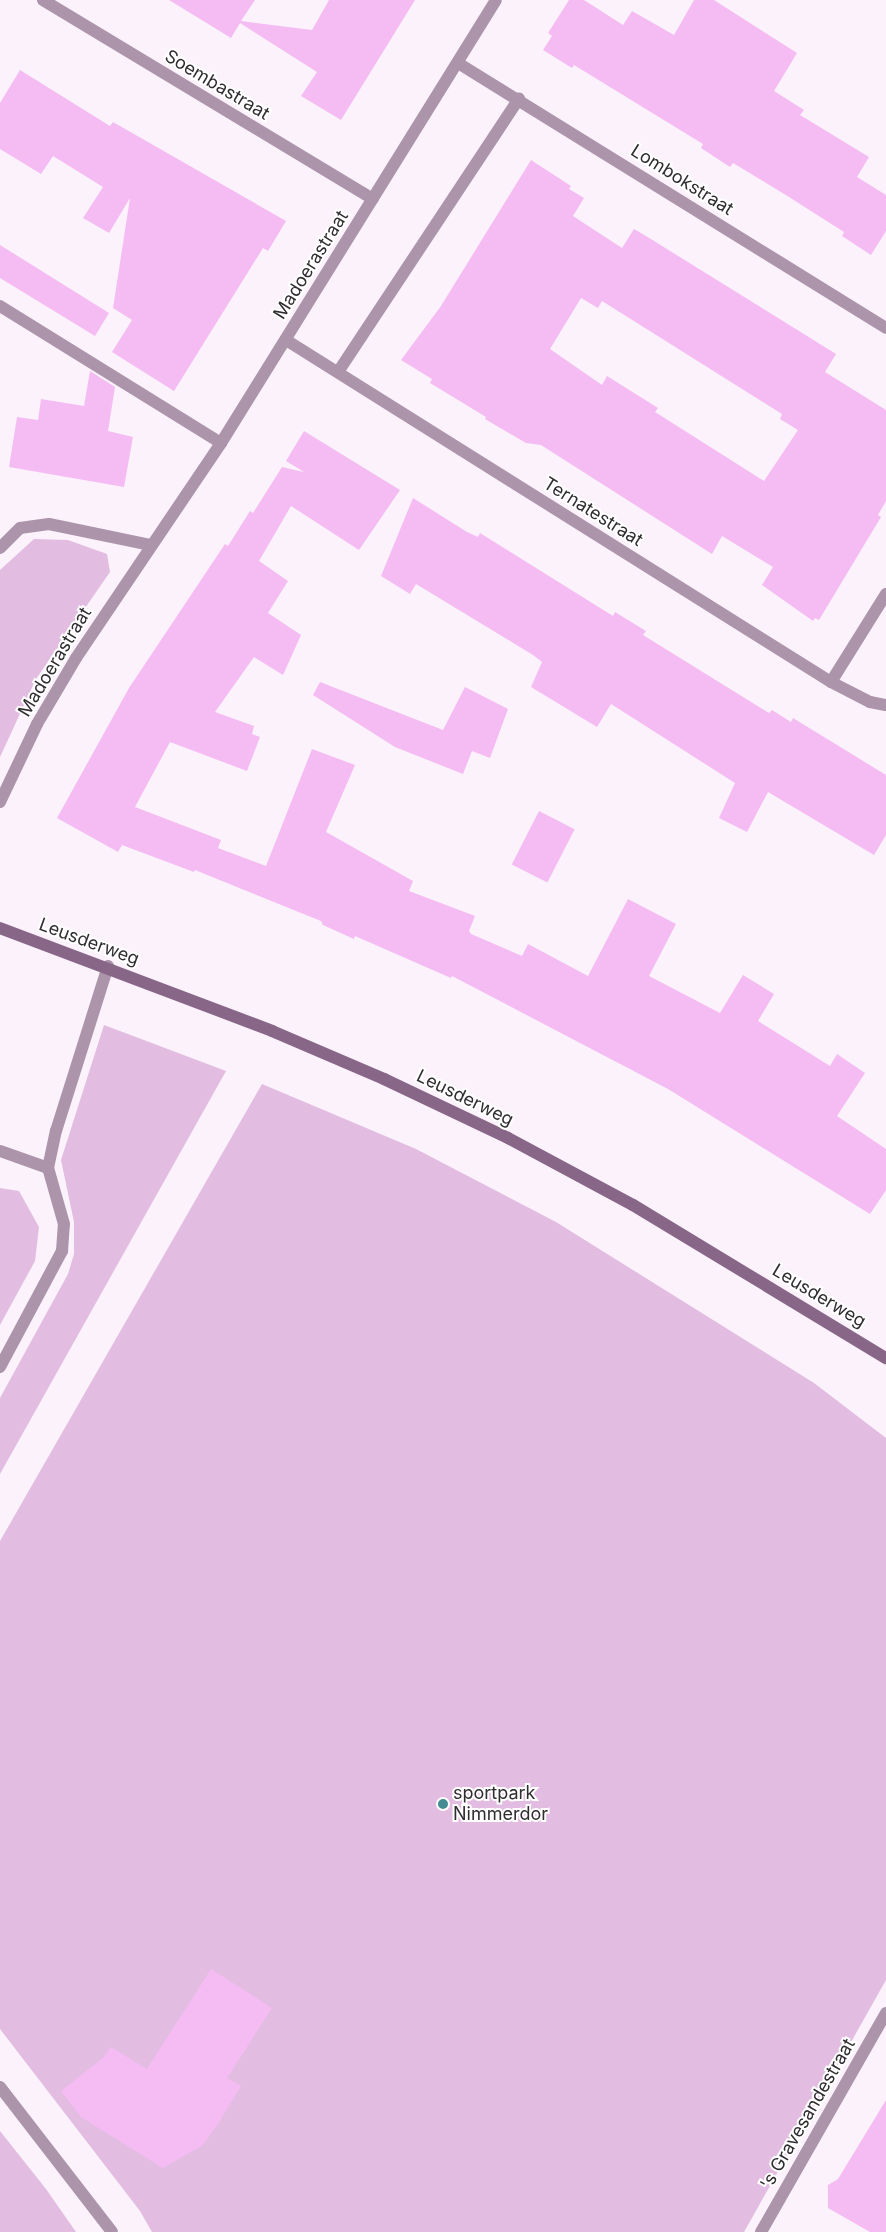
<!DOCTYPE html>
<style>
body{margin:0}
#map{position:relative;width:886px;height:2232px;overflow:hidden;background:#fbf2fb;font-family:Inter,sans-serif}
div>[style]{position:absolute}
.green>*{inset:0;background:#e2bce1}
.building>*{inset:0;background:#f4bcf3;transform-origin:0 0}
.lane>*{height:12px;margin:-6px;padding:0 6px;transform-origin:6px;border-radius:6px;background:#ac94ab}
.street>*{height:12px;margin:-6px;padding:0 6px;transform-origin:6px;border-radius:6px;background:#ac94ab}
.secondary>*{height:12px;margin:-6px;padding:0 6px;transform-origin:6px;border-radius:6px;background:#886687}
.dots>*{width:14px;height:14px;translate:-50% -50%;box-sizing:border-box;border:2px solid #fff;border-radius:50%}
span{translate:-50% -50%;white-space:nowrap;text-align:center;line-height:1.15;-webkit-text-stroke:4px #fff;paint-order:stroke}
.street-label{font-size:18px;color:#302d30}
.poi-label{font-size:18px;color:#302d30}
.left{translate:0 -50%;text-align:left}
</style>
<div id="map">
<div class="green">
<i style="clip-path:polygon(34px 539px,68px 540px,107px 554px,110px 572px,36px 679px,0 757px,0 570px)"></i>
<i style="clip-path:polygon(104px 1025px,226px 1071px,0 1474px,0 1398px,68px 1274px,74px 1254px,74px 1222px,61px 1160px)"></i>
<i style="clip-path:polygon(262px 1084px,416px 1149px,556px 1222px,814px 1383px,886px 1438px,886px 1980px,744px 2232px,152px 2232px,140px 2211px,0 2029px,0 1541px)"></i>
<i style="clip-path:polygon(0 1188px,19px 1191px,39px 1227px,35px 1261px,0 1325px)"></i>
<i style="clip-path:polygon(0 2131px,46px 2189px,76px 2232px,0 2232px)"></i>
</div>
<div class="building">
<i style="clip-path:polygon(169px 0,255px 0,241px 21px,312px 30px,329px 0,415px 0,341px 120px,301px 96px,317px 72px,240px 23px,231px 38px)"></i>
<i style="clip-path:polygon(569px 0,584px 0,623px 25px,632px 11px,674px 35px,694px 0,714px 0,797px 53px,774px 91px,804px 110px,800px 115px,869px 157px,857px 177px,886px 195px,886px 231px,871px 255px,842px 236px,844px 232px,789px 197px,733px 163px,730px 167px,701px 148px,703px 144px,574px 65px,572px 68px,543px 50px,552px 36px,548px 33px)"></i>
<i style="clip-path:polygon(20px 70px,110px 126px,113px 122px,286px 221px,268px 251px,263px 248px,174px 391px,112px 352px,132px 320px,113px 308px,130px 198px,109px 233px,83px 218px,103px 187px,53px 156px,41px 174px,0 149px,0 103px)"></i>
<i style="clip-path:polygon(evenodd,531px 160px,571px 186px,569px 189px,584px 198px,573px 216px,622px 248px,634px 229px,646px 236px,836px 354px,825px 372px,886px 410px,886px 501px,878px 515px,881px 517px,819px 620px,815px 618px,813px 621px,762px 585px,773px 567px,722px 536px,712px 554px,541px 445px,526px 443px,485px 419px,486px 417px,430px 383px,432px 379px,401px 360px,441px 306px,531px 160px,581px 298px,598px 308px,602px 301px,782px 414px,780px 419px,798px 430px,764px 481px,655px 412px,658px 408px,607px 376px,602px 385px,550px 349px,581px 298px)"></i>
<i style="clip-path:polygon(0 245px,109px 313px,95px 336px,0 278px)"></i>
<i style="clip-path:polygon(90px 371px,115px 387px,108px 431px,133px 437px,124px 487px,9px 467px,17px 417px,38px 420px,41px 399px,84px 406px)"></i>
<i style="clip-path:polygon(304px 431px,400px 490px,359px 550px,291px 506px,259px 561px,288px 581px,268px 613px,301px 635px,283px 675px,254px 657px,215px 712px,254px 726px,252px 734px,260px 737px,247px 771px,170px 742px,135px 807px,221px 840px,218px 848px,266px 866px,312px 749px,355px 765px,326px 832px,413px 881px,409px 891px,475px 916px,469px 931px,471px 934px,522px 956px,528px 944px,588px 976px,628px 899px,676px 924px,649px 976px,720px 1013px,743px 975px,774px 994px,758px 1021px,830px 1066px,837px 1054px,865px 1073px,837px 1116px,886px 1149px,886px 1190px,870px 1214px,668px 1089px,452px 976px,451px 978px,355px 936px,354px 939px,323px 925px,321px 921px,195px 870px,194px 872px,122px 845px,118px 852px,57px 818px,129px 688px,225px 544px,228px 546px,250px 511px,253px 513px,282px 467px,304px 472px,286px 461px)"></i>
<i style="clip-path:polygon(413px 498px,467px 532px,478px 537px,480px 533px,613px 616px,615px 612px,646px 631px,643px 635px,769px 713px,772px 710px,791px 722px,793px 718px,886px 775px,886px 835px,874px 855px,768px 792px,747px 832px,719px 818px,735px 783px,611px 704px,597px 727px,531px 687px,542px 662px,533px 655px,416px 584px,410px 594px,381px 576px)"></i>
<i style="clip-path:polygon(320px 682px,443px 730px,465px 687px,508px 709px,490px 758px,472px 751px,463px 774px,395px 747px,313px 695px)"></i>
<i style="left:539px;top:811px;width:40px;height:60px;rotate:27deg"></i>
<i style="clip-path:polygon(211px 1969px,272px 2008px,227px 2078px,241px 2086px,218px 2124px,203px 2145px,163px 2168px,81px 2117px,61px 2091px,103px 2058px,111px 2047px,147px 2069px)"></i>
<i style="clip-path:polygon(886px 2100px,886px 2232px,870px 2232px,828px 2208px,828px 2185px,838px 2179px)"></i>
</div>
<div class="lane">
<i style="left:0;top:306px;width:260px;rotate:31.8deg"></i>
</div>
<div class="street">
<i style="left:43px;top:0;width:385px;rotate:31.1deg"></i>
<i style="left:458px;top:63px;width:503px;rotate:31.76deg"></i>
<i style="left:286px;top:340px;width:643px;rotate:32.11deg"></i>
<i style="left:831px;top:682px;width:44px;rotate:27.1deg"></i>
<i style="left:870px;top:702px;width:16px;rotate:11deg"></i>
<i style="left:338px;top:372px;width:328px;rotate:-56.5deg"></i>
<i style="left:0;top:548px;width:28px;rotate:-45deg"></i>
<i style="left:20px;top:528px;width:29px;rotate:-8deg"></i>
<i style="left:49px;top:524px;width:103px;rotate:11.7deg"></i>
<i style="left:831px;top:682px;width:104px;rotate:-58deg"></i>
<i style="left:0;top:802px;width:86px;rotate:-64.6deg"></i>
<i style="left:37px;top:724px;width:77px;rotate:-59.4deg"></i>
<i style="left:76px;top:658px;width:259px;rotate:-56deg"></i>
<i style="left:221px;top:443px;width:521px;rotate:-58.17deg"></i>
<i style="left:0;top:1151px;width:51px;rotate:19.5deg"></i>
<i style="left:0;top:1367px;width:132px;rotate:-61.9deg"></i>
<i style="left:62px;top:1251px;width:27px;rotate:-86deg"></i>
<i style="left:64px;top:1224px;width:58px;rotate:-105.9deg"></i>
<i style="left:48px;top:1168px;width:38px;rotate:-78deg"></i>
<i style="left:56px;top:1131px;width:173px;rotate:-72.5deg"></i>
<i style="left:0;top:2087px;width:183px;rotate:52.3deg"></i>
<i style="left:761px;top:2232px;width:252px;rotate:-60.3deg"></i>
</div>
<div class="secondary">
<i style="left:0;top:928px;width:291px;rotate:20.7deg"></i>
<i style="left:272px;top:1031px;width:122px;rotate:23.2deg"></i>
<i style="left:384px;top:1079px;width:137px;rotate:25.4deg"></i>
<i style="left:508px;top:1138px;width:142px;rotate:28.2deg"></i>
<i style="left:633px;top:1205px;width:296px;rotate:31.2deg"></i>
</div>
<div class="dots">
<i style="left:443px;top:1804px;background:#458b94"></i>
</div>
<div class="street-label">
<span style="left:217px;top:85px;rotate:31deg">Soembastraat</span>
<span style="left:682px;top:180px;rotate:32deg">Lombokstraat</span>
<span style="left:311px;top:265px;rotate:-58deg">Madoerastraat</span>
<span style="left:593px;top:512px;rotate:32deg">Ternatestraat</span>
<span style="left:55px;top:662px;rotate:-59deg">Madoerastraat</span>
<span style="left:89px;top:942px;rotate:20deg">Leusderweg</span>
<span style="left:465px;top:1098px;rotate:26deg">Leusderweg</span>
<span style="left:819px;top:1296px;rotate:31deg">Leusderweg</span>
<span style="left:808px;top:2114px;rotate:-60deg">'s Gravesandestraat</span>
</div>
<div class="poi-label">
<span class="left" style="left:453px;top:1804px">sportpark<br>Nimmerdor</span>
</div>
</div>
